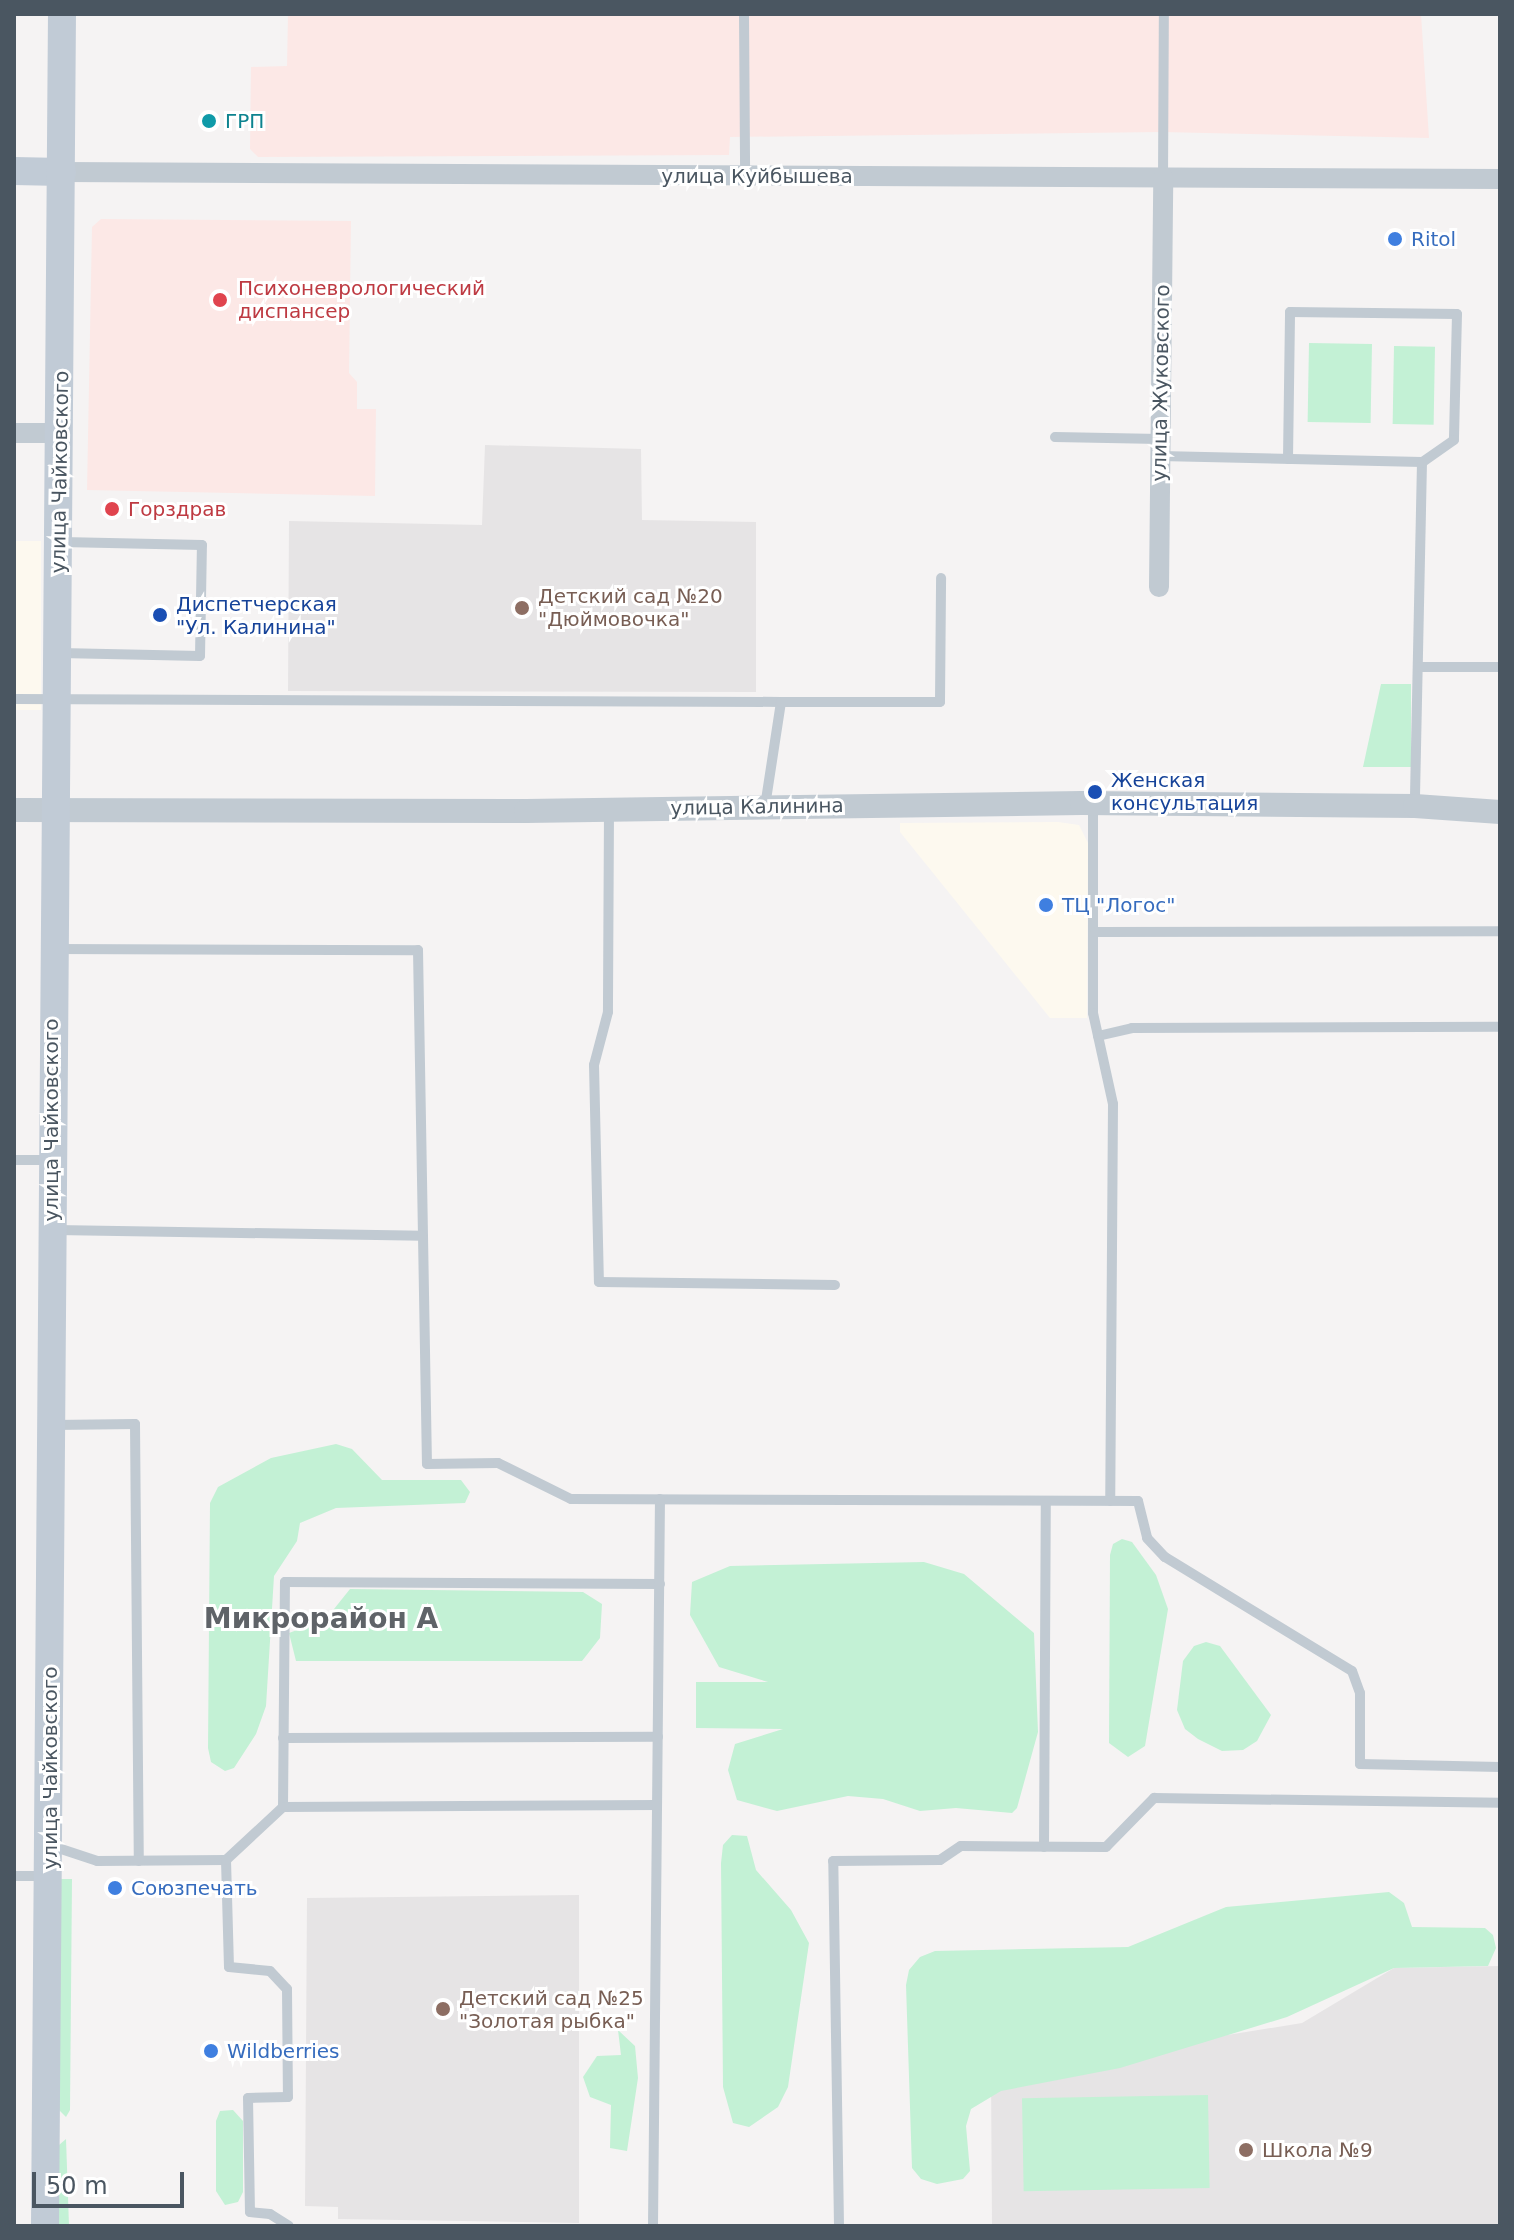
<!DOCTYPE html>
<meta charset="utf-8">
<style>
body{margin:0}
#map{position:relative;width:1514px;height:2240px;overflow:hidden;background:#f5f3f3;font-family:"DejaVu Sans",sans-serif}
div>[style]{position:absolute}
.commercial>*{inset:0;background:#fdf9ef;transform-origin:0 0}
.education>*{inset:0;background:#e6e4e5}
.medical>*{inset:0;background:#fce8e6}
.green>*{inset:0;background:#c3f1d5;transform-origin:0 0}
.service>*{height:10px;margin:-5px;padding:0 5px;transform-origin:5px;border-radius:5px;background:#c1cad2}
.minor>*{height:20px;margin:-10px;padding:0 10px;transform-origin:10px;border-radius:10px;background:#c1cad2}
.tertiary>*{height:24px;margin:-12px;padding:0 12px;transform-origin:12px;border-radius:12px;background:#c1cad2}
.secondary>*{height:28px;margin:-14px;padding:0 14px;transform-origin:14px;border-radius:14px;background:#c1cbd6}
.dots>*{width:22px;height:22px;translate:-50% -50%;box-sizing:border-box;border:4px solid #fff;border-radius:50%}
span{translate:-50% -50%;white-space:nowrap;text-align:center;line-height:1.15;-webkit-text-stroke:6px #fff;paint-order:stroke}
.culture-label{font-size:20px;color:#0d838f}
.left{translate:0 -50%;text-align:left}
.street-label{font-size:20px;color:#4a5661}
.shop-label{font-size:20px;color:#366cbe}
.health-label{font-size:20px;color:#be3a42}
.education-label{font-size:20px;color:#785e54}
.transit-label{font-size:20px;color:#164399}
.district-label{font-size:28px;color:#5f6368;font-weight:700}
.frame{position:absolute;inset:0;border:16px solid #4a5661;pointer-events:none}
.scale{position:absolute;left:32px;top:2172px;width:152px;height:36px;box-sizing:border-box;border:4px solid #4a5661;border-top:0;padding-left:10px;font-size:24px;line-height:28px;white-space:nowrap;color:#4a5661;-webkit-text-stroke:6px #fff;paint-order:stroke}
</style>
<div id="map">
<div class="commercial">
<i style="left:14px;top:541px;width:27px;height:169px"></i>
<i style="clip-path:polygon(1058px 822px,1079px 825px,1088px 843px,1087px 1018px,1050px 1018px,900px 832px,900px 823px)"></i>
</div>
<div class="education">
<i style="clip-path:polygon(485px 445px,641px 449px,642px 520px,756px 522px,756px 692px,288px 691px,289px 521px,482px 525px)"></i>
<i style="clip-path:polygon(579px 1895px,579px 2223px,338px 2219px,338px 2207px,305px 2206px,307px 1898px)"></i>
<i style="clip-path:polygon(1500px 1966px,1500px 2226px,992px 2226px,991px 2073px,1302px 2023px,1394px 1968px)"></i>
</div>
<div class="medical">
<i style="clip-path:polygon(288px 14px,1421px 14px,1429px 138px,1162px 132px,730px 137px,729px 155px,258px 157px,250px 149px,251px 67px,287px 66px)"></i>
<i style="clip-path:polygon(101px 219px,351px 221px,349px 373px,357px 382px,357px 409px,376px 409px,375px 496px,87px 490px,92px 227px)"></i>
</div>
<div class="green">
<i style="left:1309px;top:343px;width:63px;height:79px;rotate:1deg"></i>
<i style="left:1394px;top:346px;width:41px;height:78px;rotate:1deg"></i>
<i style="clip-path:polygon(1381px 684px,1411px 684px,1411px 767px,1363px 767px)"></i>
<i style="clip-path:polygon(336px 1444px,352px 1449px,382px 1480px,461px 1480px,470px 1492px,465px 1503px,336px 1508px,300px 1523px,297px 1541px,274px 1576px,266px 1706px,256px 1734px,234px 1768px,225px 1771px,211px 1762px,208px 1748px,210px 1503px,218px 1487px,271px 1458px)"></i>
<i style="clip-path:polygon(1122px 1539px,1132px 1542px,1156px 1575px,1168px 1609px,1145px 1746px,1128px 1757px,1109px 1743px,1110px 1555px,1113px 1544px)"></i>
<i style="clip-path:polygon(924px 1562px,964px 1574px,1034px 1633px,1038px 1732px,1017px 1808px,1012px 1813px,956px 1808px,920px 1811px,883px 1799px,848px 1796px,777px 1811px,737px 1800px,728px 1770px,735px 1744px,783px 1729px,696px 1728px,696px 1682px,768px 1682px,719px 1667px,690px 1615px,692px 1582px,730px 1566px)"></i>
<i style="clip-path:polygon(350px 1589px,583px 1592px,602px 1604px,600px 1638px,582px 1661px,296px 1661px,289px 1633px,326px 1619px)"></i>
<i style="clip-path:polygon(1206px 1642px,1220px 1646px,1271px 1715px,1257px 1741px,1243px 1750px,1222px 1751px,1198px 1739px,1185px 1729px,1177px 1710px,1183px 1661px,1194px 1646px)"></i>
<i style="clip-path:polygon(732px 1835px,747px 1836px,756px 1870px,791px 1910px,809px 1943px,788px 2087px,778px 2107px,749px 2127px,733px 2123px,723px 2087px,721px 1863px,723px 1845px)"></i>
<i style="clip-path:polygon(61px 1879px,72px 1879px,70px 2110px,66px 2117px,58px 2109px)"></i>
<i style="clip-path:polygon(1389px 1892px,1404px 1903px,1412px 1927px,1485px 1928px,1493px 1935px,1496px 1948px,1488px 1966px,1394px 1968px,1287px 2017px,1120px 2068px,1001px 2091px,971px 2109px,966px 2126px,970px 2171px,963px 2179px,937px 2184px,921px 2179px,912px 2168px,906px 1985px,909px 1970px,920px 1957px,935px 1951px,1128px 1947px,1226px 1907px)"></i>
<i style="clip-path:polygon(618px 2030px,635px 2046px,638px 2078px,627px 2151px,610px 2148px,611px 2105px,590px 2097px,583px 2077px,597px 2056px,621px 2055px)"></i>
<i style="left:1208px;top:2095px;width:93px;height:186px;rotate:89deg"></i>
<i style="clip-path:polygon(233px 2110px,243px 2121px,243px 2192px,238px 2202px,225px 2205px,216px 2191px,216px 2121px,220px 2111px)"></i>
<i style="clip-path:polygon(66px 2139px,69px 2226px,58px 2226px,59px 2145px)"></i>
</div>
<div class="service">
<i style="left:744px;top:14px;width:162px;rotate:89.6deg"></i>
<i style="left:1163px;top:178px;width:164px;rotate:-89.7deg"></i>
<i style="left:1055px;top:437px;width:105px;rotate:1.1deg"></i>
<i style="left:1160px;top:456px;width:262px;rotate:1.3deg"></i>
<i style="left:1422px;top:462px;width:342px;rotate:91.2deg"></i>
<i style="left:1288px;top:459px;width:147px;rotate:-89.2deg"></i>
<i style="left:1290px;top:312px;width:167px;rotate:0.7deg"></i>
<i style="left:1457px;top:314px;width:126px;rotate:91.4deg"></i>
<i style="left:1454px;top:440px;width:39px;rotate:145deg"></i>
<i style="left:60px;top:653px;width:140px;rotate:1.2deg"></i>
<i style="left:200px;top:656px;width:111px;rotate:-89deg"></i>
<i style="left:202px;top:545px;width:140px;rotate:-178.8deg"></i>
<i style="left:1420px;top:667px;width:80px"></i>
<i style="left:14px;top:699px;width:767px;rotate:0.22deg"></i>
<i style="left:781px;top:702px;width:105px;rotate:98.7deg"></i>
<i style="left:781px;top:702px;width:159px"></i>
<i style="left:940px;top:702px;width:124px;rotate:-89.5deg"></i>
<i style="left:1093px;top:803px;width:210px;rotate:90deg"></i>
<i style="left:1093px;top:1013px;width:93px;rotate:77.6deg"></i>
<i style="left:1113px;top:1104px;width:397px;rotate:90.4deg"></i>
<i style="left:609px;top:810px;width:202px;rotate:90.3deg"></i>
<i style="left:608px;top:1012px;width:55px;rotate:104.8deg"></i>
<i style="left:594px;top:1065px;width:217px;rotate:88.7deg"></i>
<i style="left:599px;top:1282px;width:236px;rotate:0.7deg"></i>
<i style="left:1095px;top:932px;width:405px;rotate:-0.1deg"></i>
<i style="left:55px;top:949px;width:363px;rotate:0.2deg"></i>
<i style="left:418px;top:950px;width:514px;rotate:89deg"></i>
<i style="left:427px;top:1464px;width:71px;rotate:-0.8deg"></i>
<i style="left:498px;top:1463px;width:81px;rotate:26.3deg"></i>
<i style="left:571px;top:1499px;width:567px;rotate:0.2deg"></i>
<i style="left:1138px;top:1501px;width:38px;rotate:76deg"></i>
<i style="left:1147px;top:1538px;width:26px;rotate:47deg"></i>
<i style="left:1165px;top:1557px;width:219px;rotate:31.4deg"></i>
<i style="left:1352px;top:1671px;width:23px;rotate:70deg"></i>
<i style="left:1360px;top:1693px;width:71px;rotate:90deg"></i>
<i style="left:1360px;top:1764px;width:140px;rotate:1.2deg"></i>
<i style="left:1098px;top:1036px;width:35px;rotate:-13deg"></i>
<i style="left:1132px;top:1028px;width:368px;rotate:-0.2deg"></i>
<i style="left:14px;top:1160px;width:37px"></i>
<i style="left:56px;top:1230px;width:366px;rotate:0.9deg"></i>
<i style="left:54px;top:1425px;width:81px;rotate:-0.7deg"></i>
<i style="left:135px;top:1424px;width:437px;rotate:89.5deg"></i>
<i style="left:283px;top:1738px;width:375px;rotate:-0.2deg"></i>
<i style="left:657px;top:1805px;width:374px;rotate:179.7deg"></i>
<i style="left:283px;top:1807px;width:225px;rotate:-89.5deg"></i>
<i style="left:285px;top:1582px;width:375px;rotate:0.3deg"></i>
<i style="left:49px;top:1845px;width:51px;rotate:18.4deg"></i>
<i style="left:97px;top:1861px;width:129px;rotate:-0.4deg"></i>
<i style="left:226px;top:1860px;width:107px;rotate:88.4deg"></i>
<i style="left:229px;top:1967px;width:41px;rotate:5.6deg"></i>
<i style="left:270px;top:1971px;width:25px;rotate:47deg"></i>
<i style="left:287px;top:1989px;width:108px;rotate:89.5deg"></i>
<i style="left:288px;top:2097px;width:40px;rotate:178.6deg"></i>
<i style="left:248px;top:2098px;width:114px;rotate:89deg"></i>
<i style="left:250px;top:2212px;width:20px;rotate:6deg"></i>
<i style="left:270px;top:2214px;width:22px;rotate:32deg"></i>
<i style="left:1044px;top:1847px;width:346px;rotate:-89.7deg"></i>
<i style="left:226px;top:1860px;width:78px;rotate:-42.9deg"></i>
<i style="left:14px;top:1876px;width:30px"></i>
<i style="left:653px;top:2226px;width:727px;rotate:-89.45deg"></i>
<i style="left:839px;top:2226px;width:365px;rotate:-90.9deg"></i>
<i style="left:833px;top:1861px;width:107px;rotate:-0.5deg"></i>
<i style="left:940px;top:1860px;width:25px;rotate:-34deg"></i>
<i style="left:961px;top:1846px;width:145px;rotate:0.4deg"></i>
<i style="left:1106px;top:1847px;width:69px;rotate:-45.6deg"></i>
<i style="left:1154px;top:1798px;width:346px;rotate:0.8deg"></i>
</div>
<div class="minor">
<i style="left:62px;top:172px;width:1438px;rotate:0.28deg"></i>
<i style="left:14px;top:433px;width:46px"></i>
<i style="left:1159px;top:587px;width:409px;rotate:-89.4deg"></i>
</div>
<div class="tertiary">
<i style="left:14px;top:810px;width:512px;rotate:0.11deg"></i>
<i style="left:526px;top:811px;width:556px;rotate:-0.82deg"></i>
<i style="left:1082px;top:803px;width:333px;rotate:0.5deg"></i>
<i style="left:1415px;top:806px;width:85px;rotate:4deg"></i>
</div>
<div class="secondary">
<i style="left:14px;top:171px;width:48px;rotate:1.2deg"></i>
<i style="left:45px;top:2226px;width:2212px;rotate:-89.56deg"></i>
</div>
<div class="dots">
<i style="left:209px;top:121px;background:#0f9aa8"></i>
<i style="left:1395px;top:239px;background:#3f7fe0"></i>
<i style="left:220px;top:300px;background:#e0444e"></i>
<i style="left:112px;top:509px;background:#e0444e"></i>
<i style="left:522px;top:608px;background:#8d6e63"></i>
<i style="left:160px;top:615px;background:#1a4fb4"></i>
<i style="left:1095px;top:792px;background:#1a4fb4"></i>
<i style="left:1046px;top:905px;background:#3f7fe0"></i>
<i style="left:115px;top:1888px;background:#3f7fe0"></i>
<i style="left:443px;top:2009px;background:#8d6e63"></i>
<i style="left:211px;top:2051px;background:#3f7fe0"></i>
<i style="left:1246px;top:2150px;background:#8d6e63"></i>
</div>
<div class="culture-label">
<span class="left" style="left:225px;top:121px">ГРП</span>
</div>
<div class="street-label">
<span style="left:757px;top:176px">улица Куйбышева</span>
<span style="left:1161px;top:383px;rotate:-89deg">улица Жуковского</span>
<span style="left:60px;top:472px;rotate:-89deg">улица Чайковского</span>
<span style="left:757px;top:807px;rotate:-1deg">улица Калинина</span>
<span style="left:51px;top:1120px;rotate:-90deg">улица Чайковского</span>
<span style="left:50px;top:1768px;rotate:-90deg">улица Чайковского</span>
</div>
<div class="shop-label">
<span class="left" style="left:1411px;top:239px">Ritol</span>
<span class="left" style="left:1062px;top:905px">ТЦ "Логос"</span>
<span class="left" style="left:131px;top:1888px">Союзпечать</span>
<span class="left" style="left:227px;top:2051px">Wildberries</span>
</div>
<div class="health-label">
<span class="left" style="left:238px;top:300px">Психоневрологический<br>диспансер</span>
<span class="left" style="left:128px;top:509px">Горздрав</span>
</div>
<div class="education-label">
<span class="left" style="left:538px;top:608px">Детский сад №20<br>"Дюймовочка"</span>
<span class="left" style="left:459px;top:2010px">Детский сад №25<br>"Золотая рыбка"</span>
<span class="left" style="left:1262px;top:2150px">Школа №9</span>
</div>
<div class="transit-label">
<span class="left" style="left:176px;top:616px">Диспетчерская<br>"Ул. Калинина"</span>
<span class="left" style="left:1111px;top:792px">Женская<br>консультация</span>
</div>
<div class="district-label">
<span style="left:321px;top:1619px">Микрорайон А</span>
</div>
<div class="frame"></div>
<div class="scale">50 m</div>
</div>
